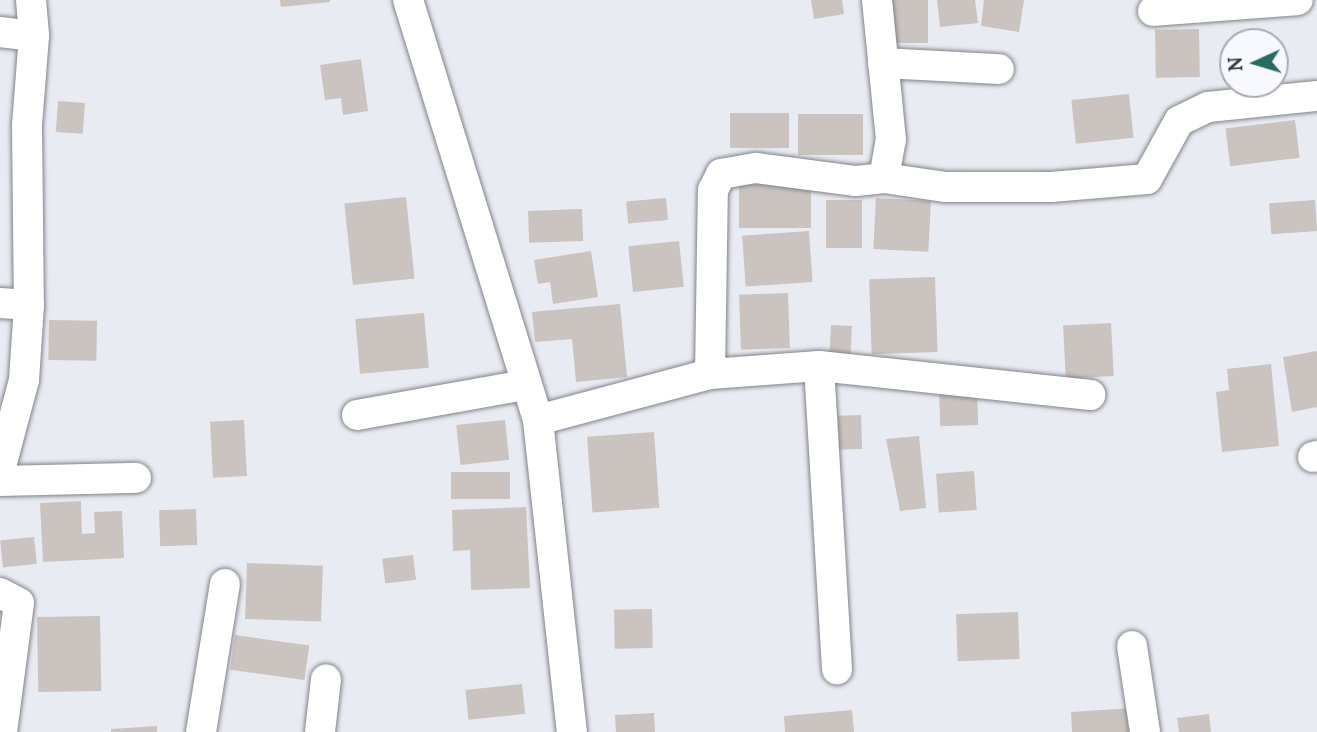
<!DOCTYPE html>
<style>
body{margin:0}
#map{position:relative;width:1317px;height:732px;overflow:hidden;background:#e9ebf2;font-family:Lora,serif}
div>[style]{position:absolute}
.building>*{inset:0;background:#cac3bf;transform-origin:0 0}
.roads{filter:drop-shadow(0 0 2px #818389) drop-shadow(0 0 2px #818389)}
.minor>*{height:30px;margin:-15px;padding:0 15px;transform-origin:15px;border-radius:15px;background:#fff}
span{translate:-50% -50%;white-space:nowrap;text-align:center;line-height:1.15;-webkit-text-stroke:7px #f7f9fe;paint-order:stroke}
.north{position:absolute;left:1219px;top:28px;width:70px;height:70px;box-sizing:border-box;background:#f7f9fe;border:2px solid #aaabaf;border-radius:50%;rotate:266deg;font-size:19px;font-weight:700;line-height:28px;text-align:center;color:#363739}
.north::after{content:'';display:block;margin:auto;width:24px;height:32px;background:#256d63;clip-path:polygon(50% 0,100% 100%,50% 72%,0 100%)}
</style>
<div id="map">
<div class="building">
<i style="clip-path:polygon(280px 0,330px 0,330px 2px,281px 7px)"></i>
<i style="clip-path:polygon(811px 0,842px 0,844px 14px,814px 19px)"></i>
<i style="left:884px;top:0;width:44px;height:43px"></i>
<i style="clip-path:polygon(937px 0,975px 0,978px 23px,940px 27px)"></i>
<i style="clip-path:polygon(984px 0,1024px 0,1019px 32px,981px 26px)"></i>
<i style="left:1199px;top:29px;width:48px;height:44px;rotate:89deg"></i>
<i style="clip-path:polygon(361px 59px,368px 111px,343px 115px,341px 98px,325px 100px,320px 65px)"></i>
<i style="left:1129px;top:94px;width:44px;height:58px;rotate:84deg"></i>
<i style="left:58px;top:101px;width:27px;height:31px;rotate:4deg"></i>
<i style="left:730px;top:113px;width:59px;height:35px"></i>
<i style="left:863px;top:114px;width:41px;height:65px;rotate:90deg"></i>
<i style="left:1295px;top:120px;width:38px;height:70px;rotate:83deg"></i>
<i style="left:811px;top:182px;width:46px;height:72px;rotate:90deg"></i>
<i style="left:406px;top:197px;width:82px;height:62px;rotate:84deg"></i>
<i style="left:666px;top:198px;width:22px;height:40px;rotate:85deg"></i>
<i style="left:876px;top:198px;width:55px;height:51px;rotate:3deg"></i>
<i style="left:862px;top:200px;width:48px;height:36px;rotate:90deg"></i>
<i style="left:1315px;top:200px;width:31px;height:46px;rotate:86deg"></i>
<i style="left:582px;top:209px;width:32px;height:54px;rotate:88deg"></i>
<i style="left:809px;top:231px;width:51px;height:67px;rotate:86deg"></i>
<i style="left:679px;top:241px;width:46px;height:51px;rotate:84deg"></i>
<i style="clip-path:polygon(591px 251px,598px 297px,553px 304px,550px 282px,538px 284px,534px 260px)"></i>
<i style="left:935px;top:277px;width:75px;height:66px;rotate:88deg"></i>
<i style="left:788px;top:293px;width:55px;height:49px;rotate:88deg"></i>
<i style="clip-path:polygon(620px 304px,627px 377px,576px 382px,572px 339px,535px 342px,532px 312px)"></i>
<i style="left:424px;top:313px;width:55px;height:69px;rotate:85deg"></i>
<i style="left:49px;top:320px;width:48px;height:40px;rotate:1deg"></i>
<i style="left:1111px;top:323px;width:53px;height:48px;rotate:87deg"></i>
<i style="left:831px;top:325px;width:21px;height:34px;rotate:3deg"></i>
<i style="clip-path:polygon(1317px 351px,1317px 407px,1292px 412px,1283px 357px)"></i>
<i style="clip-path:polygon(1271px 364px,1279px 446px,1222px 452px,1216px 392px,1229px 390px,1227px 369px)"></i>
<i style="left:977px;top:389px;width:36px;height:38px;rotate:88deg"></i>
<i style="left:861px;top:415px;width:34px;height:23px;rotate:88deg"></i>
<i style="left:244px;top:420px;width:56px;height:34px;rotate:87deg"></i>
<i style="left:505px;top:420px;width:40px;height:49px;rotate:84deg"></i>
<i style="left:654px;top:432px;width:76px;height:67px;rotate:86deg"></i>
<i style="clip-path:polygon(919px 436px,926px 508px,900px 511px,886px 439px)"></i>
<i style="left:974px;top:471px;width:39px;height:38px;rotate:86deg"></i>
<i style="left:451px;top:472px;width:59px;height:27px"></i>
<i style="clip-path:polygon(81px 501px,82px 534px,95px 533px,94px 512px,122px 511px,124px 558px,43px 562px,40px 503px)"></i>
<i style="clip-path:polygon(526px 507px,530px 588px,471px 590px,470px 550px,453px 551px,452px 510px)"></i>
<i style="left:196px;top:509px;width:36px;height:37px;rotate:88deg"></i>
<i style="left:34px;top:537px;width:27px;height:34px;rotate:84deg"></i>
<i style="left:413px;top:555px;width:25px;height:31px;rotate:83deg"></i>
<i style="left:247px;top:563px;width:76px;height:56px;rotate:2deg"></i>
<i style="left:652px;top:609px;width:39px;height:38px;rotate:89deg"></i>
<i style="left:1018px;top:612px;width:47px;height:62px;rotate:88deg"></i>
<i style="left:100px;top:616px;width:75px;height:63px;rotate:89deg"></i>
<i style="left:235px;top:635px;width:75px;height:35px;rotate:8deg"></i>
<i style="left:522px;top:684px;width:30px;height:57px;rotate:84deg"></i>
<i style="clip-path:polygon(1132px 708px,1133px 732px,1072px 732px,1071px 712px)"></i>
<i style="clip-path:polygon(852px 710px,854px 732px,785px 732px,784px 716px)"></i>
<i style="left:654px;top:713px;width:19px;height:39px;rotate:87deg"></i>
<i style="clip-path:polygon(1209px 714px,1211px 732px,1179px 732px,1177px 718px)"></i>
<i style="clip-path:polygon(157px 726px,157px 732px,111px 732px,111px 729px)"></i>
</div>
<div class="roads">
<div class="minor">
<i style="left:31px;top:0;width:36px;rotate:85deg"></i>
<i style="left:408px;top:0;width:440px;rotate:72.8deg"></i>
<i style="left:538px;top:420px;width:314px;rotate:83.8deg"></i>
<i style="left:1153px;top:11px;width:145px;rotate:-4.3deg"></i>
<i style="left:0;top:32px;width:34px;rotate:7deg"></i>
<i style="left:34px;top:36px;width:89px;rotate:94.5deg"></i>
<i style="left:27px;top:125px;width:180px;rotate:89.4deg"></i>
<i style="left:29px;top:305px;width:75px;rotate:93.8deg"></i>
<i style="left:24px;top:380px;width:93px;rotate:104.9deg"></i>
<i style="left:883px;top:63px;width:116px;rotate:3deg"></i>
<i style="left:884px;top:178px;width:63px;rotate:8.3deg"></i>
<i style="left:946px;top:187px;width:105px"></i>
<i style="left:1051px;top:187px;width:96px;rotate:-4.8deg"></i>
<i style="left:1147px;top:179px;width:66px;rotate:-61.1deg"></i>
<i style="left:1179px;top:121px;width:32px;rotate:-26deg"></i>
<i style="left:1208px;top:107px;width:110px;rotate:-5.8deg"></i>
<i style="left:0;top:303px;width:29px;rotate:4deg"></i>
<i style="left:819px;top:366px;width:304px;rotate:86.6deg"></i>
<i style="left:710px;top:374px;width:184px;rotate:-89.1deg"></i>
<i style="left:713px;top:190px;width:18px;rotate:-63deg"></i>
<i style="left:721px;top:174px;width:36px;rotate:-10deg"></i>
<i style="left:756px;top:168px;width:101px;rotate:7.4deg"></i>
<i style="left:856px;top:181px;width:28px;rotate:-6deg"></i>
<i style="left:884px;top:178px;width:39px;rotate:-80deg"></i>
<i style="left:891px;top:140px;width:141px;rotate:-95.7deg"></i>
<i style="left:357px;top:415px;width:172px;rotate:-10.1deg"></i>
<i style="left:538px;top:420px;width:178px;rotate:-15deg"></i>
<i style="left:710px;top:374px;width:109px;rotate:-4.2deg"></i>
<i style="left:819px;top:366px;width:273px;rotate:6.1deg"></i>
<i style="left:1313px;top:457px;width:4px;rotate:-14deg"></i>
<i style="left:0;top:481px;width:136px;rotate:-1.3deg"></i>
<i style="left:0;top:593px;width:21px;rotate:28deg"></i>
<i style="left:19px;top:603px;width:130px;rotate:97.5deg"></i>
<i style="left:1132px;top:646px;width:87px;rotate:81.4deg"></i>
<i style="left:201px;top:732px;width:150px;rotate:-80.8deg"></i>
<i style="left:320px;top:732px;width:53px;rotate:-83.5deg"></i>
</div>
</div>
<div class="north">N</div>
</div>
